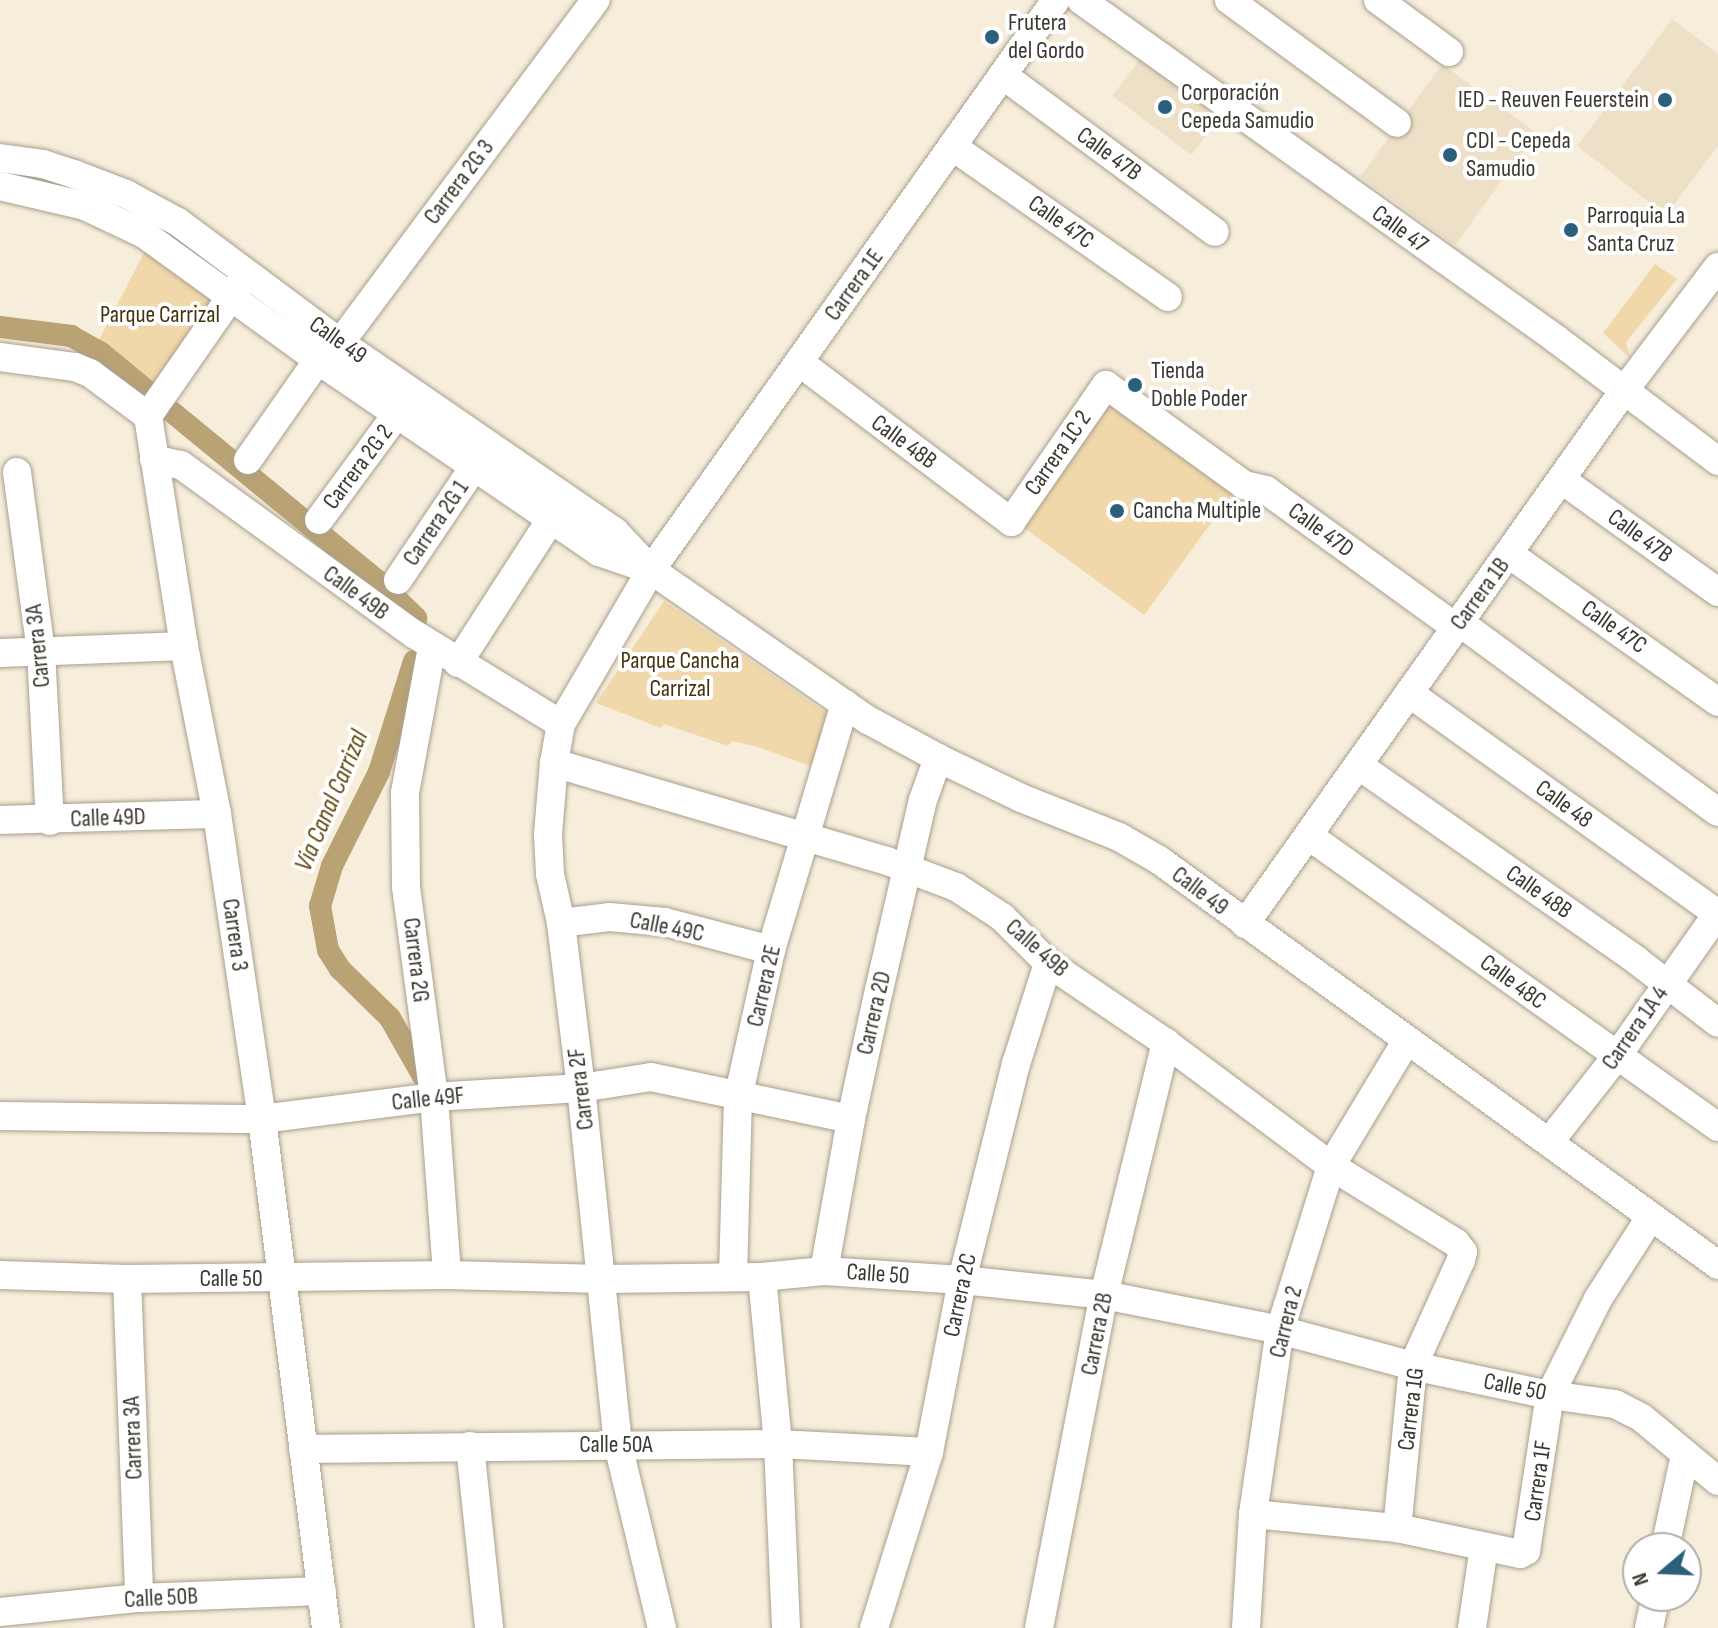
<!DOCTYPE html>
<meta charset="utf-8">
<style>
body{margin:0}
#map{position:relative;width:1718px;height:1628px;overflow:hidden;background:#f7eddb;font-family:"Sofia Sans Condensed",sans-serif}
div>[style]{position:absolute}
.built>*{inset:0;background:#ede0c7;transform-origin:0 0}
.green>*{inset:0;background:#f0d8aa;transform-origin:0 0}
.canal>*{height:22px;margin:-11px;padding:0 11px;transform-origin:11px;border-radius:11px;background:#b9a274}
.roads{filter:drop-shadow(0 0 2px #a89f8e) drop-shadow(0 0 2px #a89f8e)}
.minor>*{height:28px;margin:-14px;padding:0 14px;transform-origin:14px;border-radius:14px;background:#fff}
.dots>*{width:22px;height:22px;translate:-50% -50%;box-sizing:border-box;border:4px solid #fff;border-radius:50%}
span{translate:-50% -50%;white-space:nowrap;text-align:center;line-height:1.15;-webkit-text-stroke:8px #fff;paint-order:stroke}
.poi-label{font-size:24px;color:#3b3831}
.left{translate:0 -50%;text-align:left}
.right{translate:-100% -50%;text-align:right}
.street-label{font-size:24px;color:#3b3831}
.park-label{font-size:24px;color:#45330d}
.water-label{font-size:26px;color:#60470e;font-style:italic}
.north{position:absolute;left:1622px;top:1532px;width:80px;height:80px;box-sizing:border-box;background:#fff;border:2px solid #b1afad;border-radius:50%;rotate:251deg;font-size:22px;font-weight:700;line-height:32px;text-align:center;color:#3b3831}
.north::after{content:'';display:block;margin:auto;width:28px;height:36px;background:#2a607b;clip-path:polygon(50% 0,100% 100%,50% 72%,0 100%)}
</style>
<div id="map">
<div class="built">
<i style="clip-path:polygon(1672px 19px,1718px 54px,1718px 146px,1666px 215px,1577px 146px)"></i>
<i style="left:1140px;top:59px;width:99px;height:46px;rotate:37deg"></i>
<i style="left:1442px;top:64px;width:117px;height:139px;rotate:36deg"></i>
</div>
<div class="green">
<i style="clip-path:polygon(148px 245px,225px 299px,157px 392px,97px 344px)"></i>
<i style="clip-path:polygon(1655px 264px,1677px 279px,1626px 342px,1630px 358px,1603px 333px)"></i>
<i style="left:1108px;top:396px;width:158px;height:156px;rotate:36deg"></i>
<i style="clip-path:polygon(664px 601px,831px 716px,816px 768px,758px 747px,732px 741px,728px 746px,664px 724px,661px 728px,596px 703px)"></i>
</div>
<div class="canal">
<i style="left:0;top:327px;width:72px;rotate:7.2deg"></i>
<i style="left:71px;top:336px;width:33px;rotate:29deg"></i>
<i style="left:100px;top:352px;width:60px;rotate:39.6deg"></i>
<i style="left:172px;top:412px;width:268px;rotate:39.4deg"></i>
<i style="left:379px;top:582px;width:52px;rotate:44.2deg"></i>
<i style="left:416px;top:618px;width:5px;rotate:101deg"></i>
<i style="left:414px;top:661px;width:116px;rotate:107.5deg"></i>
<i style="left:379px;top:772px;width:105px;rotate:116.6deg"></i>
<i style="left:332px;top:866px;width:42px;rotate:106.7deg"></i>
<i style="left:320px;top:906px;width:45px;rotate:79.7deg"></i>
<i style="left:328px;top:950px;width:22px;rotate:58deg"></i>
<i style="left:340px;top:969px;width:70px;rotate:44.4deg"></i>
<i style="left:390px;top:1018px;width:67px;rotate:60.4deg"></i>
</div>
<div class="roads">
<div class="minor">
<i style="left:1081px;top:0;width:584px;rotate:35.51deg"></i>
<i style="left:1556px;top:339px;width:203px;rotate:37deg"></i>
<i style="left:1229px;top:0;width:208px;rotate:36.2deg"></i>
<i style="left:1378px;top:0;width:88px;rotate:36.2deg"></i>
<i style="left:1004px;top:76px;width:262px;rotate:36.5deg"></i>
<i style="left:953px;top:147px;width:262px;rotate:34.9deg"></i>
<i style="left:0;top:158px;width:43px;rotate:7.9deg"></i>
<i style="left:43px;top:164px;width:33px;rotate:18deg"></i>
<i style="left:74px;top:174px;width:56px;rotate:21deg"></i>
<i style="left:126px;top:194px;width:59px;rotate:28.3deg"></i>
<i style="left:178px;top:222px;width:201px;rotate:36.7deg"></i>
<i style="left:339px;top:342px;width:335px;rotate:34.5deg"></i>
<i style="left:615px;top:532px;width:52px;rotate:46.5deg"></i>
<i style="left:651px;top:570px;width:264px;rotate:34.7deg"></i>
<i style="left:868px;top:720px;width:80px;rotate:28.5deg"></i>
<i style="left:938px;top:758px;width:92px;rotate:25.7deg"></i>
<i style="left:1021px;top:798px;width:105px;rotate:21.7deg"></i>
<i style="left:1119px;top:837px;width:46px;rotate:29.9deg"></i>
<i style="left:1159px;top:860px;width:690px;rotate:35.92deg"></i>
<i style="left:0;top:186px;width:87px;rotate:13.2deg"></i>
<i style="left:85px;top:206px;width:65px;rotate:25.4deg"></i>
<i style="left:144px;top:234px;width:223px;rotate:35.9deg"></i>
<i style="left:325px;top:365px;width:332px;rotate:34.3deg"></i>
<i style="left:599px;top:552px;width:50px;rotate:18.8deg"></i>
<i style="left:246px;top:275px;width:172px;rotate:124.8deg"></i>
<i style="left:148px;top:416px;width:233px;rotate:81.1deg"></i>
<i style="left:184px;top:646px;width:171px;rotate:78.9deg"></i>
<i style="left:217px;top:814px;width:308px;rotate:81.6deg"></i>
<i style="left:262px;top:1119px;width:513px;rotate:82.83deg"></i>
<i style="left:331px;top:355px;width:443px;rotate:-53.3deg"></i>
<i style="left:0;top:357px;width:76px;rotate:7.6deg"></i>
<i style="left:75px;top:367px;width:16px;rotate:22deg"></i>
<i style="left:90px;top:373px;width:72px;rotate:36.6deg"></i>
<i style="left:799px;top:362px;width:266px;rotate:37deg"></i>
<i style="left:1011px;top:522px;width:167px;rotate:-55.3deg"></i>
<i style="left:1106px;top:385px;width:170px;rotate:35.9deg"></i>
<i style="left:1244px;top:485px;width:23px;rotate:13deg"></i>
<i style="left:1266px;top:490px;width:233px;rotate:35.9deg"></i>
<i style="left:154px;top:459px;width:28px;rotate:13deg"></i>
<i style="left:181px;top:465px;width:288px;rotate:36deg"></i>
<i style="left:414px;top:634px;width:172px;rotate:31.5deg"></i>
<i style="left:248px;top:460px;width:122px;rotate:-55deg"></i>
<i style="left:17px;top:472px;width:181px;rotate:82.4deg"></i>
<i style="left:41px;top:651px;width:170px;rotate:87deg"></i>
<i style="left:1562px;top:480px;width:192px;rotate:35.7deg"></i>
<i style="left:319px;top:520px;width:132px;rotate:-53.7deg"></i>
<i style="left:1509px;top:554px;width:256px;rotate:35.3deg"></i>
<i style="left:398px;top:580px;width:136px;rotate:-56.1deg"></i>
<i style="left:1459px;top:622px;width:321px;rotate:36.3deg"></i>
<i style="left:432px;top:647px;width:148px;rotate:100.5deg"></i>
<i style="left:405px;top:793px;width:94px;rotate:89.4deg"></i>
<i style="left:406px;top:887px;width:212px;rotate:82.4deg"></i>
<i style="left:434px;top:1097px;width:178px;rotate:85.8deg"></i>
<i style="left:0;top:653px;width:184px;rotate:-2.2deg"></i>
<i style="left:458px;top:663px;width:171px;rotate:-57.1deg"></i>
<i style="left:1409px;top:693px;width:380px;rotate:35.6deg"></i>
<i style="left:554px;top:763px;width:347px;rotate:16.4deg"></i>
<i style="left:887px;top:861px;width:74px;rotate:20.6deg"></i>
<i style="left:956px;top:887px;width:55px;rotate:33.1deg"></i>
<i style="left:1002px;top:917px;width:65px;rotate:45deg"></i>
<i style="left:1048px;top:963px;width:143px;rotate:34.1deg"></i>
<i style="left:1166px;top:1043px;width:206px;rotate:36.7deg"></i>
<i style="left:1331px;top:1166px;width:147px;rotate:31.6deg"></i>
<i style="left:1456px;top:1243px;width:11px;rotate:52deg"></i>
<i style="left:1463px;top:1252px;width:8px;rotate:104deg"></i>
<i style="left:1461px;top:1260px;width:116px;rotate:114.4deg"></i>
<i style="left:1413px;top:1366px;width:163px;rotate:95.6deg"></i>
<i style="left:1358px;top:765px;width:340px;rotate:35deg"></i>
<i style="left:1636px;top:960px;width:103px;rotate:37.5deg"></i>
<i style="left:0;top:820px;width:217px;rotate:-1.6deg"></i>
<i style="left:1309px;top:836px;width:502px;rotate:35.43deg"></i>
<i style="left:561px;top:923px;width:48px;rotate:-7.1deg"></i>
<i style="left:609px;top:917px;width:56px;rotate:5.1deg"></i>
<i style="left:665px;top:922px;width:110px;rotate:14.8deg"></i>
<i style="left:1245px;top:924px;width:653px;rotate:-54.61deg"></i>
<i style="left:1623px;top:392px;width:157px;rotate:-52.8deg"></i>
<i style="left:0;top:1116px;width:262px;rotate:0.7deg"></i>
<i style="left:262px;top:1119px;width:173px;rotate:-7.3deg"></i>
<i style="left:434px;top:1097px;width:147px;rotate:-3.5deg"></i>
<i style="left:581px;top:1088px;width:71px;rotate:-8.9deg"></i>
<i style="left:651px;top:1077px;width:204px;rotate:11.9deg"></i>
<i style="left:1550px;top:1141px;width:108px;rotate:-51.8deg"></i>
<i style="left:1617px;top:1056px;width:175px;rotate:-54.8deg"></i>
<i style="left:824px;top:1271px;width:154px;rotate:-79.9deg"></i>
<i style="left:851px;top:1119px;width:132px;rotate:-77.8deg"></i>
<i style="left:879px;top:990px;width:195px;rotate:-77deg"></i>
<i style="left:923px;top:800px;width:45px;rotate:-70.3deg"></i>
<i style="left:0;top:1275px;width:127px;rotate:1.8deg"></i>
<i style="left:127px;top:1279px;width:320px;rotate:-0.7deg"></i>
<i style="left:447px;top:1275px;width:156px;rotate:1.5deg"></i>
<i style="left:603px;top:1279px;width:159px;rotate:-0.7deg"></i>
<i style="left:762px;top:1277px;width:62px;rotate:-5.5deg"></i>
<i style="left:824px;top:1271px;width:138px;rotate:3.7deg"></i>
<i style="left:962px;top:1280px;width:143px;rotate:6deg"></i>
<i style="left:1104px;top:1295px;width:179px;rotate:11.2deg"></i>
<i style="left:1280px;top:1330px;width:138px;rotate:15.1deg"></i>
<i style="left:1413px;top:1366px;width:140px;rotate:12deg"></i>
<i style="left:1550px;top:1395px;width:66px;rotate:7.9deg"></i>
<i style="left:1615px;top:1404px;width:30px;rotate:27deg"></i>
<i style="left:1642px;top:1418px;width:99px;rotate:39.7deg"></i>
<i style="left:733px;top:1276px;width:178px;rotate:-88.4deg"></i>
<i style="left:738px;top:1098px;width:152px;rotate:-77.4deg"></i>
<i style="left:771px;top:950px;width:257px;rotate:-73.3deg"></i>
<i style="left:762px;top:1277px;width:168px;rotate:84.5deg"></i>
<i style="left:778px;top:1444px;width:184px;rotate:87.5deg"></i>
<i style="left:127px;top:1279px;width:319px;rotate:87.8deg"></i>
<i style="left:470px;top:1446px;width:183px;rotate:84deg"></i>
<i style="left:303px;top:1449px;width:475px;rotate:-0.6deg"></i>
<i style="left:778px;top:1444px;width:151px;rotate:3deg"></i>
<i style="left:1253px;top:1514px;width:145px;rotate:5.6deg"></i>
<i style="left:1397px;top:1528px;width:126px;rotate:11.9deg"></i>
<i style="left:1520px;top:1554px;width:7px;rotate:-27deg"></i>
<i style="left:1526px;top:1551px;width:158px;rotate:-81.3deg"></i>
<i style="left:1550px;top:1395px;width:107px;rotate:-63.4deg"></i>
<i style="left:1598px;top:1299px;width:98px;rotate:-57.4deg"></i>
<i style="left:1665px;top:1548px;width:95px;rotate:-77.9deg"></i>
<i style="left:0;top:1612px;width:140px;rotate:-5.8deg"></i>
<i style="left:139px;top:1598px;width:183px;rotate:-2.2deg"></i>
<i style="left:662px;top:1628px;width:188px;rotate:-103.5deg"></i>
<i style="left:618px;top:1445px;width:359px;rotate:-95.9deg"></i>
<i style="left:581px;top:1088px;width:166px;rotate:-96.9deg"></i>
<i style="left:561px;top:923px;width:50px;rotate:-102.7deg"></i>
<i style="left:550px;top:874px;width:40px;rotate:-92.9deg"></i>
<i style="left:548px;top:834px;width:71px;rotate:-85.2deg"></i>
<i style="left:554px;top:763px;width:40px;rotate:-80deg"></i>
<i style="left:561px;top:724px;width:178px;rotate:-59.7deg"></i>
<i style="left:651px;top:570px;width:699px;rotate:-54.61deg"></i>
<i style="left:874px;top:1628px;width:184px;rotate:-72.6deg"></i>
<i style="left:929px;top:1452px;width:175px;rotate:-79.1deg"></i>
<i style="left:962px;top:1280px;width:223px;rotate:-76deg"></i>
<i style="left:1016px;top:1064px;width:106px;rotate:-72.4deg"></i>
<i style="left:1039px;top:1628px;width:339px;rotate:-79deg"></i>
<i style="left:1104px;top:1295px;width:260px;rotate:-76.2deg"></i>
<i style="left:1246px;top:1628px;width:114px;rotate:-86.5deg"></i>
<i style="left:1253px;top:1514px;width:186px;rotate:-81.7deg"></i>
<i style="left:1280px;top:1330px;width:172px;rotate:-72.7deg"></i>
<i style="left:1331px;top:1166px;width:147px;rotate:-58.9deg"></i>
<i style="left:1472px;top:1628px;width:82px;rotate:-81.6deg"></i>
<i style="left:1649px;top:1628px;width:33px;rotate:-78deg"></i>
</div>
</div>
<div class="dots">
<i style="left:992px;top:37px;background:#2a607b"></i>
<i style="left:1665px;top:100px;background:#2a607b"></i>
<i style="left:1165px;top:107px;background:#2a607b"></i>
<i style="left:1450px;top:155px;background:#2a607b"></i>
<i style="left:1571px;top:230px;background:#2a607b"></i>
<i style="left:1135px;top:385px;background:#2a607b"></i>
<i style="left:1117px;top:511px;background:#2a607b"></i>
</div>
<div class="poi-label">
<span class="left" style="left:1008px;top:37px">Frutera<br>del Gordo</span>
<span class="left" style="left:1181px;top:107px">Corporación<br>Cepeda Samudio</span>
<span class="right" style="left:1649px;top:100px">IED - Reuven Feuerstein</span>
<span class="left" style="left:1466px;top:155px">CDI - Cepeda<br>Samudio</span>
<span class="left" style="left:1587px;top:230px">Parroquia La<br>Santa Cruz</span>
<span class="left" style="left:1151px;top:385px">Tienda<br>Doble Poder</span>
<span class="left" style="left:1133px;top:511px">Cancha Multiple</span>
</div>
<div class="street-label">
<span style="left:1109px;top:154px;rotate:36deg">Calle 47B</span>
<span style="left:459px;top:182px;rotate:-53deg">Carrera 2G 3</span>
<span style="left:1061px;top:222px;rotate:35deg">Calle 47C</span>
<span style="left:1400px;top:229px;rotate:36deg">Calle 47</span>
<span style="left:854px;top:285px;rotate:-54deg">Carrera 1E</span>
<span style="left:338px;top:340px;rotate:35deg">Calle 49</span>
<span style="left:904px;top:442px;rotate:36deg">Calle 48B</span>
<span style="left:1058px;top:453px;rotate:-55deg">Carrera 1C 2</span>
<span style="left:358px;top:467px;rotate:-53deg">Carrera 2G 2</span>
<span style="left:436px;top:523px;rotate:-56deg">Carrera 2G 1</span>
<span style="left:1321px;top:530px;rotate:36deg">Calle 47D</span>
<span style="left:1640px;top:536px;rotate:36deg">Calle 47B</span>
<span style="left:356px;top:593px;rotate:36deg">Calle 49B</span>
<span style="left:1480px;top:594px;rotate:-54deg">Carrera 1B</span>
<span style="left:1614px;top:627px;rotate:35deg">Calle 47C</span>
<span style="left:38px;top:646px;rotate:-96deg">Carrera 3A</span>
<span style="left:1564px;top:804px;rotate:36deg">Calle 48</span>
<span style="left:108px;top:818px;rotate:-2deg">Calle 49D</span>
<span style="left:1200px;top:891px;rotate:37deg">Calle 49</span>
<span style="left:1539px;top:892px;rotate:35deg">Calle 48B</span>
<span style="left:667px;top:927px;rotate:11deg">Calle 49C</span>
<span style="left:235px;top:935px;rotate:82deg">Carrera 3</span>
<span style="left:1037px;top:948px;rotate:41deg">Calle 49B</span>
<span style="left:416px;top:960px;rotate:83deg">Carrera 2G</span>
<span style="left:1513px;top:982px;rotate:36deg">Calle 48C</span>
<span style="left:764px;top:986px;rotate:-77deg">Carrera 2E</span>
<span style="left:874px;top:1013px;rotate:-77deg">Carrera 2D</span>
<span style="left:1635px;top:1028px;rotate:-55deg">Carrera 1A 4</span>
<span style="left:581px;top:1089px;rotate:-97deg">Carrera 2F</span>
<span style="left:428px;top:1099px;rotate:-6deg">Calle 49F</span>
<span style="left:878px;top:1274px;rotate:4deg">Calle 50</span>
<span style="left:231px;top:1279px">Calle 50</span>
<span style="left:960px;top:1295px;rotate:-78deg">Carrera 2C</span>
<span style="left:1286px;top:1322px;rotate:-76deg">Carrera 2</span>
<span style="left:1097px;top:1334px;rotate:-79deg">Carrera 2B</span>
<span style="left:1515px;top:1387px;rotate:11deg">Calle 50</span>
<span style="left:1411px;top:1409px;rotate:-83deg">Carrera 1G</span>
<span style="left:133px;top:1438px;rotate:-92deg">Carrera 3A</span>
<span style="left:616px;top:1445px">Calle 50A</span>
<span style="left:1538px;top:1481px;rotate:-82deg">Carrera 1F</span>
<span style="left:161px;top:1598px;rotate:-3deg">Calle 50B</span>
</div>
<div class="park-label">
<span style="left:160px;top:315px">Parque Carrizal</span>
<span style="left:680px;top:675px">Parque Cancha<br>Carrizal</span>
</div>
<div class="water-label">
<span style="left:332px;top:801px;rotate:-67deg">Via Canal Carrizal</span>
</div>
<div class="north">N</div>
</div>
